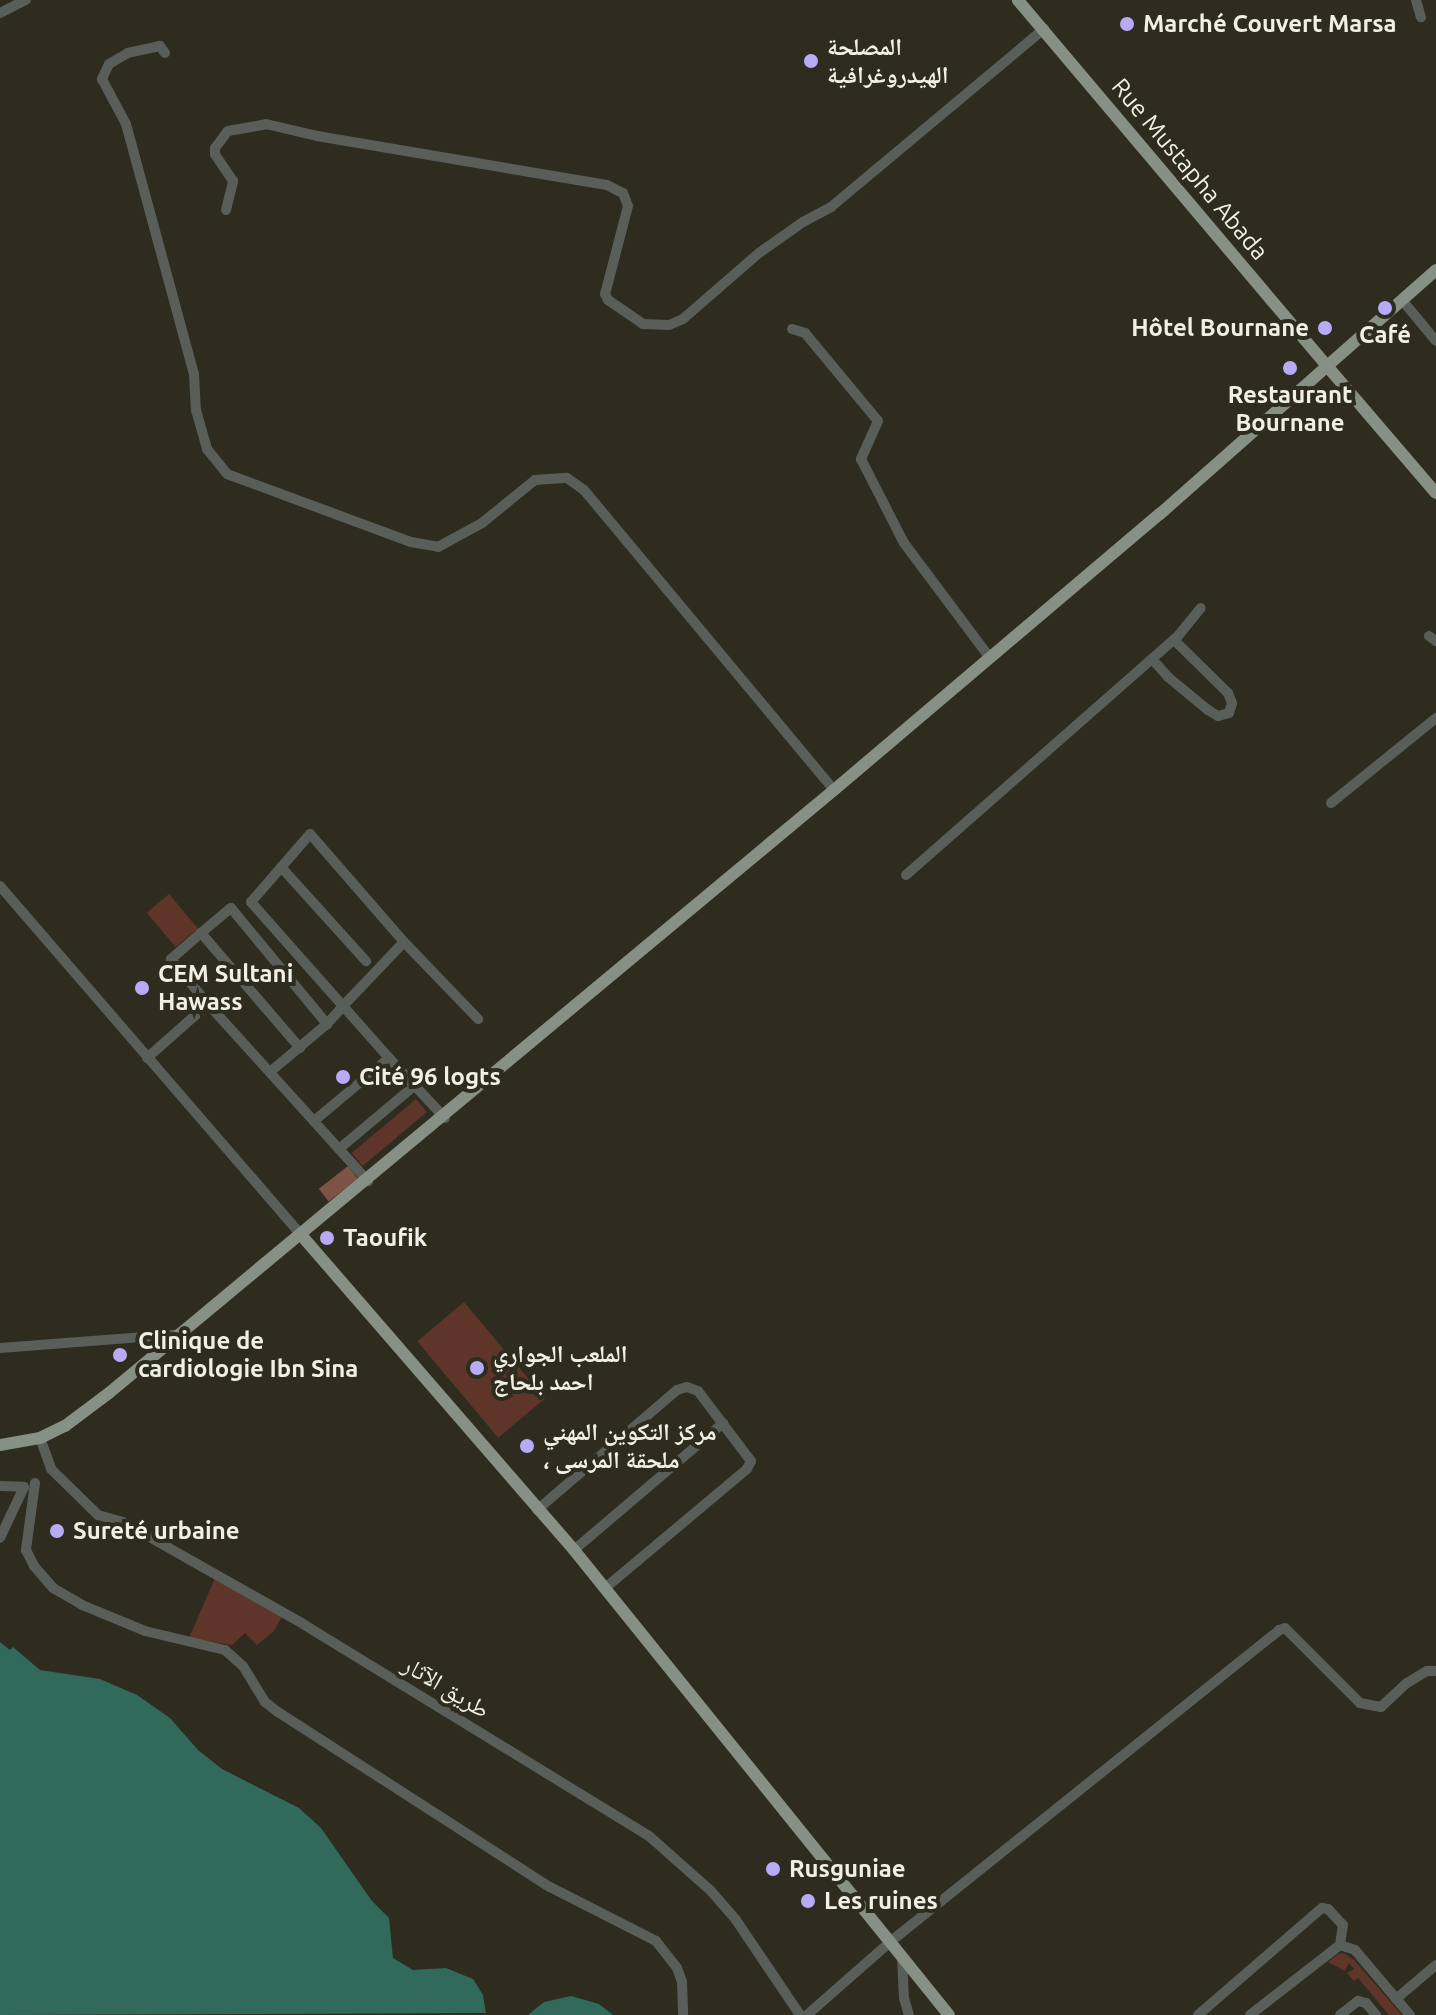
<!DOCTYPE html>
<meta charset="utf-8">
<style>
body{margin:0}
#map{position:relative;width:1436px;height:2015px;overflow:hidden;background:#2d2c1e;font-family:Ubuntu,"Noto Naskh Arabic",sans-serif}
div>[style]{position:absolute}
.green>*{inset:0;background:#5f352a;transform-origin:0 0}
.forest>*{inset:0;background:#7f5246;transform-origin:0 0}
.water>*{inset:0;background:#31695a}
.minor>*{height:10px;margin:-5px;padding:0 5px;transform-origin:5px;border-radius:5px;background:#595e58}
.major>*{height:12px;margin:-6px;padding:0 6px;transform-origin:6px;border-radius:6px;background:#879084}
.dots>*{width:22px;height:22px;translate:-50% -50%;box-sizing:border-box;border:4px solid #2d2c1e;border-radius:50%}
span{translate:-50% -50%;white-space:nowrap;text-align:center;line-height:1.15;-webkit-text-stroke:8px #2d2c1e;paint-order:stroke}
.poi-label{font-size:24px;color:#f0f0e7;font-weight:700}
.left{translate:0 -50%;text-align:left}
.right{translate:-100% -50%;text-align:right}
.street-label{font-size:24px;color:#f0f0e7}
</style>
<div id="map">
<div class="green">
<i style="left:169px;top:894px;width:45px;height:29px;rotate:50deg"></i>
<i style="left:416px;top:1099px;width:17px;height:84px;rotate:50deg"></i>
<i style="left:464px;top:1302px;width:126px;height:61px;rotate:50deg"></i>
<i style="clip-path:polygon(215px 1578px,282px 1617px,274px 1631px,257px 1645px,245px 1633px,232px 1645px,189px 1638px)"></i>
<i style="clip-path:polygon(1344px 1953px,1354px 1960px,1402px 2015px,1389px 2015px,1358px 1978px,1354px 1981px,1347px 1973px,1354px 1969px,1349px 1963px,1345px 1971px,1328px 1962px,1338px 1954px)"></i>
</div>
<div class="forest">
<i style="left:348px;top:1166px;width:16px;height:37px;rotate:52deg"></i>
</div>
<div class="water">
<i style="clip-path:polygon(0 1642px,10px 1650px,13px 1647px,40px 1670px,100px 1679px,137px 1695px,170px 1718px,198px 1750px,222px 1769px,299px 1808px,321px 1828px,372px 1901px,389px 1918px,393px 1958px,413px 1970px,446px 1968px,473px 1979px,483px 1995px,486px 2013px,0 2015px)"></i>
<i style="clip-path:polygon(571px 1996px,599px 2004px,613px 2015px,528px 2015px,544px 2002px)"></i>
</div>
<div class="minor">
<i style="left:1416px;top:0;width:18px;rotate:74deg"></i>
<i style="left:0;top:13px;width:29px;rotate:-27deg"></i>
<i style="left:165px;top:53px;width:9px;rotate:-126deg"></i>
<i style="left:160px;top:46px;width:33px;rotate:168deg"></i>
<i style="left:128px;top:53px;width:22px;rotate:150deg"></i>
<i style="left:109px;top:64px;width:17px;rotate:115deg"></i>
<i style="left:102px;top:79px;width:51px;rotate:61.9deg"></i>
<i style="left:126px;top:124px;width:259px;rotate:74.8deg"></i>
<i style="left:194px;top:374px;width:36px;rotate:87deg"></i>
<i style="left:196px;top:410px;width:41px;rotate:74.2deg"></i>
<i style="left:207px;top:449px;width:32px;rotate:51deg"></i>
<i style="left:227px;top:474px;width:196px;rotate:20.3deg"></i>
<i style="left:411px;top:542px;width:27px;rotate:10deg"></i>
<i style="left:438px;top:547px;width:50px;rotate:-28.6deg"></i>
<i style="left:482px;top:523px;width:68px;rotate:-39.1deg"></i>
<i style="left:535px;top:480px;width:32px;rotate:-4deg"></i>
<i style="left:567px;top:478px;width:21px;rotate:35deg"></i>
<i style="left:584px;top:490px;width:391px;rotate:50.2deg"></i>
<i style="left:226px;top:210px;width:30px;rotate:-76deg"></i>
<i style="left:233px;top:181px;width:32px;rotate:-124deg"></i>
<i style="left:215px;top:154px;width:6px;rotate:-90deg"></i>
<i style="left:215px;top:148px;width:21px;rotate:-53deg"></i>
<i style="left:228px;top:131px;width:39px;rotate:-10deg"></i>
<i style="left:266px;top:124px;width:52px;rotate:13.2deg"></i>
<i style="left:317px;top:136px;width:294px;rotate:9.6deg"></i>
<i style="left:607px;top:185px;width:18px;rotate:27deg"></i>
<i style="left:623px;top:193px;width:14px;rotate:69deg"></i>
<i style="left:628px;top:206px;width:91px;rotate:104.6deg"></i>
<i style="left:605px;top:294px;width:7px;rotate:63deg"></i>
<i style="left:608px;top:300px;width:42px;rotate:34.4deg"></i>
<i style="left:643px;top:324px;width:26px;rotate:2deg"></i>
<i style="left:669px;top:325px;width:15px;rotate:-23deg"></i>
<i style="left:683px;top:319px;width:101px;rotate:-41deg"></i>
<i style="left:759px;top:253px;width:54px;rotate:-35.2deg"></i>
<i style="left:803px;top:222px;width:32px;rotate:-28deg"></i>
<i style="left:831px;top:207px;width:278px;rotate:-39.9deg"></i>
<i style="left:1402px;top:300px;width:53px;rotate:50.3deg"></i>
<i style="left:792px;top:329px;width:14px;rotate:17deg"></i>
<i style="left:805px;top:333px;width:114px;rotate:50.3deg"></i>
<i style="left:878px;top:421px;width:42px;rotate:114.1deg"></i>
<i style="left:861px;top:459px;width:94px;rotate:62.9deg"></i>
<i style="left:904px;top:543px;width:144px;rotate:53.2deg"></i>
<i style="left:1429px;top:636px;width:9px;rotate:36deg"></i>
<i style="left:1152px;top:659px;width:24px;rotate:48deg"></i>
<i style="left:1168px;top:677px;width:52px;rotate:39.5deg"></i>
<i style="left:1208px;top:710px;width:12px;rotate:31deg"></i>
<i style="left:1218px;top:716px;width:11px;rotate:-15deg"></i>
<i style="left:1229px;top:713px;width:10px;rotate:-73deg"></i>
<i style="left:1232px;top:703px;width:11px;rotate:-112deg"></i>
<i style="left:1228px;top:693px;width:76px;rotate:-135.5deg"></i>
<i style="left:1331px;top:803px;width:135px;rotate:-39deg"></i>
<i style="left:281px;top:867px;width:127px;rotate:47.9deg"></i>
<i style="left:906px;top:875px;width:362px;rotate:-41.3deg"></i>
<i style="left:1178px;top:636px;width:36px;rotate:-51deg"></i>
<i style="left:0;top:886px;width:462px;rotate:49.2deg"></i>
<i style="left:201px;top:933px;width:40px;rotate:139deg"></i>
<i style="left:171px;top:959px;width:58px;rotate:50.6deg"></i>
<i style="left:404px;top:942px;width:107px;rotate:46.1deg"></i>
<i style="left:300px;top:1048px;width:152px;rotate:-130.7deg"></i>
<i style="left:201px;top:933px;width:39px;rotate:-40deg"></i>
<i style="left:231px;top:908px;width:151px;rotate:50.4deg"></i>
<i style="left:147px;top:1058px;width:81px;rotate:-41.5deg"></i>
<i style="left:208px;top:1004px;width:239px;rotate:47.9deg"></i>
<i style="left:270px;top:1072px;width:75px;rotate:-40.1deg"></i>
<i style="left:327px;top:1024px;width:24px;rotate:-48deg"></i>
<i style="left:343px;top:1006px;width:88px;rotate:-46.4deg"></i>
<i style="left:404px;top:942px;width:143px;rotate:-131deg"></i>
<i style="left:310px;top:834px;width:90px;rotate:130.9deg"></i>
<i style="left:251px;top:902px;width:208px;rotate:48.5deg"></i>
<i style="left:389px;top:1058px;width:82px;rotate:47deg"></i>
<i style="left:314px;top:1121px;width:98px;rotate:-40deg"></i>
<i style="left:339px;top:1149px;width:98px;rotate:-40deg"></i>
<i style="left:0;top:1348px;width:181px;rotate:-4.4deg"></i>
<i style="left:40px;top:1438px;width:33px;rotate:70deg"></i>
<i style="left:51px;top:1469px;width:66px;rotate:44.4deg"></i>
<i style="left:98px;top:1515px;width:26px;rotate:16deg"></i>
<i style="left:123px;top:1522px;width:207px;rotate:29.5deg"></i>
<i style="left:303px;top:1624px;width:406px;rotate:31.5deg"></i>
<i style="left:649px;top:1836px;width:83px;rotate:41.6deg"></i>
<i style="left:711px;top:1891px;width:38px;rotate:49deg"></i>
<i style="left:736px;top:1920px;width:115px;rotate:56deg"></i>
<i style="left:35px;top:1483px;width:68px;rotate:97.7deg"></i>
<i style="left:26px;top:1550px;width:18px;rotate:63deg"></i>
<i style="left:34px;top:1566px;width:29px;rotate:49deg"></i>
<i style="left:53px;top:1588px;width:34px;rotate:30deg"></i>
<i style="left:82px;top:1605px;width:68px;rotate:22.4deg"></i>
<i style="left:145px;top:1631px;width:82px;rotate:13.4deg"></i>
<i style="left:225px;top:1650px;width:24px;rotate:42deg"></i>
<i style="left:243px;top:1666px;width:42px;rotate:58.6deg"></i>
<i style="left:265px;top:1702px;width:16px;rotate:38deg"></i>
<i style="left:278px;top:1712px;width:323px;rotate:32.8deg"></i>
<i style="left:550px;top:1887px;width:119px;rotate:27deg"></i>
<i style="left:656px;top:1941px;width:34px;rotate:52deg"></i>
<i style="left:677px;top:1968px;width:15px;rotate:70deg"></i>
<i style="left:682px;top:1982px;width:33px;rotate:88deg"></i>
<i style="left:0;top:1486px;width:24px;rotate:2deg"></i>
<i style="left:24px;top:1487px;width:56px;rotate:115.2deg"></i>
<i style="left:537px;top:1510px;width:184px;rotate:-40.6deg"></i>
<i style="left:677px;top:1390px;width:10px;rotate:-17deg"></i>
<i style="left:687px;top:1387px;width:12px;rotate:20deg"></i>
<i style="left:698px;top:1391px;width:88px;rotate:52.9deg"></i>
<i style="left:751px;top:1461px;width:9px;rotate:117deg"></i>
<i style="left:747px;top:1469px;width:185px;rotate:140deg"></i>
<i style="left:574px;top:1550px;width:196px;rotate:-40.4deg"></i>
<i style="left:902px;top:1956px;width:42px;rotate:87.3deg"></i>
<i style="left:904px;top:1998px;width:18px;rotate:74deg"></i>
<i style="left:1396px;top:1999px;width:52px;rotate:-40.4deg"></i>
<i style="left:807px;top:2015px;width:111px;rotate:-41.3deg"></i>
<i style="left:890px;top:1942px;width:499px;rotate:-38.7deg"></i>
<i style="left:1279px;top:1630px;width:6px;rotate:-18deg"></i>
<i style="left:1285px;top:1628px;width:106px;rotate:45deg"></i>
<i style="left:1360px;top:1703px;width:21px;rotate:11deg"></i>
<i style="left:1381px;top:1707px;width:35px;rotate:-43deg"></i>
<i style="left:1407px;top:1683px;width:23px;rotate:-31deg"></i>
<i style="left:1427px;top:1671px;width:9px"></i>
<i style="left:1198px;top:2015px;width:164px;rotate:-40.8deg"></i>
<i style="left:1322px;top:1908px;width:6px;rotate:9deg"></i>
<i style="left:1328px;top:1909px;width:22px;rotate:47deg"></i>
<i style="left:1343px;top:1925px;width:20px;rotate:99deg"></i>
<i style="left:1250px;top:2015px;width:114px;rotate:-37.9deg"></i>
<i style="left:1340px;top:1945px;width:16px;rotate:18deg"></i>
<i style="left:1355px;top:1950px;width:85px;rotate:49.8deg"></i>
<i style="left:1340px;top:2015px;width:23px;rotate:-38deg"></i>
<i style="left:1358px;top:2001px;width:8px;rotate:14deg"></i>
<i style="left:1366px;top:2003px;width:16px;rotate:50deg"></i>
</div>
<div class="major">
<i style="left:1436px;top:270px;width:145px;rotate:138.6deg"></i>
<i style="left:1327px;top:366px;width:167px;rotate:49.4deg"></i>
<i style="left:302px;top:1236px;width:415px;rotate:49.1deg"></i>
<i style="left:574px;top:1550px;width:597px;rotate:51.12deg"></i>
<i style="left:0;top:1445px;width:41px;rotate:-9.9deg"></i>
<i style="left:40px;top:1438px;width:28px;rotate:-26deg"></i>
<i style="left:65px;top:1426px;width:55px;rotate:-36.9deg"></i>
<i style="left:109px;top:1393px;width:943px;rotate:-39.75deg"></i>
<i style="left:834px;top:790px;width:427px;rotate:-40.3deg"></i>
<i style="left:1160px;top:514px;width:223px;rotate:-41.5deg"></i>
<i style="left:1327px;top:366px;width:479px;rotate:-130.2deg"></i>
</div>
<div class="dots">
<i style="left:1127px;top:24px;background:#b7abf8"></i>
<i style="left:811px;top:61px;background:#b7abf8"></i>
<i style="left:1385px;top:308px;background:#b7abf8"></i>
<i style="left:1325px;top:328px;background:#b7abf8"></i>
<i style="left:1290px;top:368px;background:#b7abf8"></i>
<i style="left:142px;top:988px;background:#b7abf8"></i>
<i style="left:343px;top:1077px;background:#b7abf8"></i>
<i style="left:327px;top:1238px;background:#b7abf8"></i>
<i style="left:120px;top:1355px;background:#b7abf8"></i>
<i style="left:477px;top:1368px;background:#b7abf8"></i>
<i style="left:527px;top:1446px;background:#b7abf8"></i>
<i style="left:57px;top:1531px;background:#b7abf8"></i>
<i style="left:773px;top:1869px;background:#b7abf8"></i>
<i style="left:808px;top:1901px;background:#b7abf8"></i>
</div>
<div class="poi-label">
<span class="left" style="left:1143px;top:24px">Marché Couvert Marsa</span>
<span class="left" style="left:827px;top:61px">المصلحة<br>الهيدروغرافية</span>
<span class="right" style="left:1309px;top:328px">Hôtel Bournane</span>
<span style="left:1385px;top:335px">Café</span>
<span style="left:1290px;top:409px">Restaurant<br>Bournane</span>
<span class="left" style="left:158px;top:988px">CEM Sultani<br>Hawass</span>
<span class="left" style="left:359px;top:1077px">Cité 96 logts</span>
<span class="left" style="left:343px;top:1238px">Taoufik</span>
<span class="left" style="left:138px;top:1355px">Clinique de<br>cardiologie Ibn Sina</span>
<span class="left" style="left:493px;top:1368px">الملعب الجواري<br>احمد بلحاج</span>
<span class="left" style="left:543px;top:1446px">مركز التكوين المهني<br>، ملحقة المرسى</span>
<span class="left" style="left:73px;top:1531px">Sureté urbaine</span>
<span class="left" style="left:789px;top:1869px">Rusguniae</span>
<span class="left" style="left:824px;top:1901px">Les ruines</span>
</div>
<div class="street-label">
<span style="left:1190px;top:169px;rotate:50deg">Rue Mustapha Abada</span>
<span style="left:446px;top:1687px;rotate:31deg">طريق الآثار</span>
</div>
</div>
